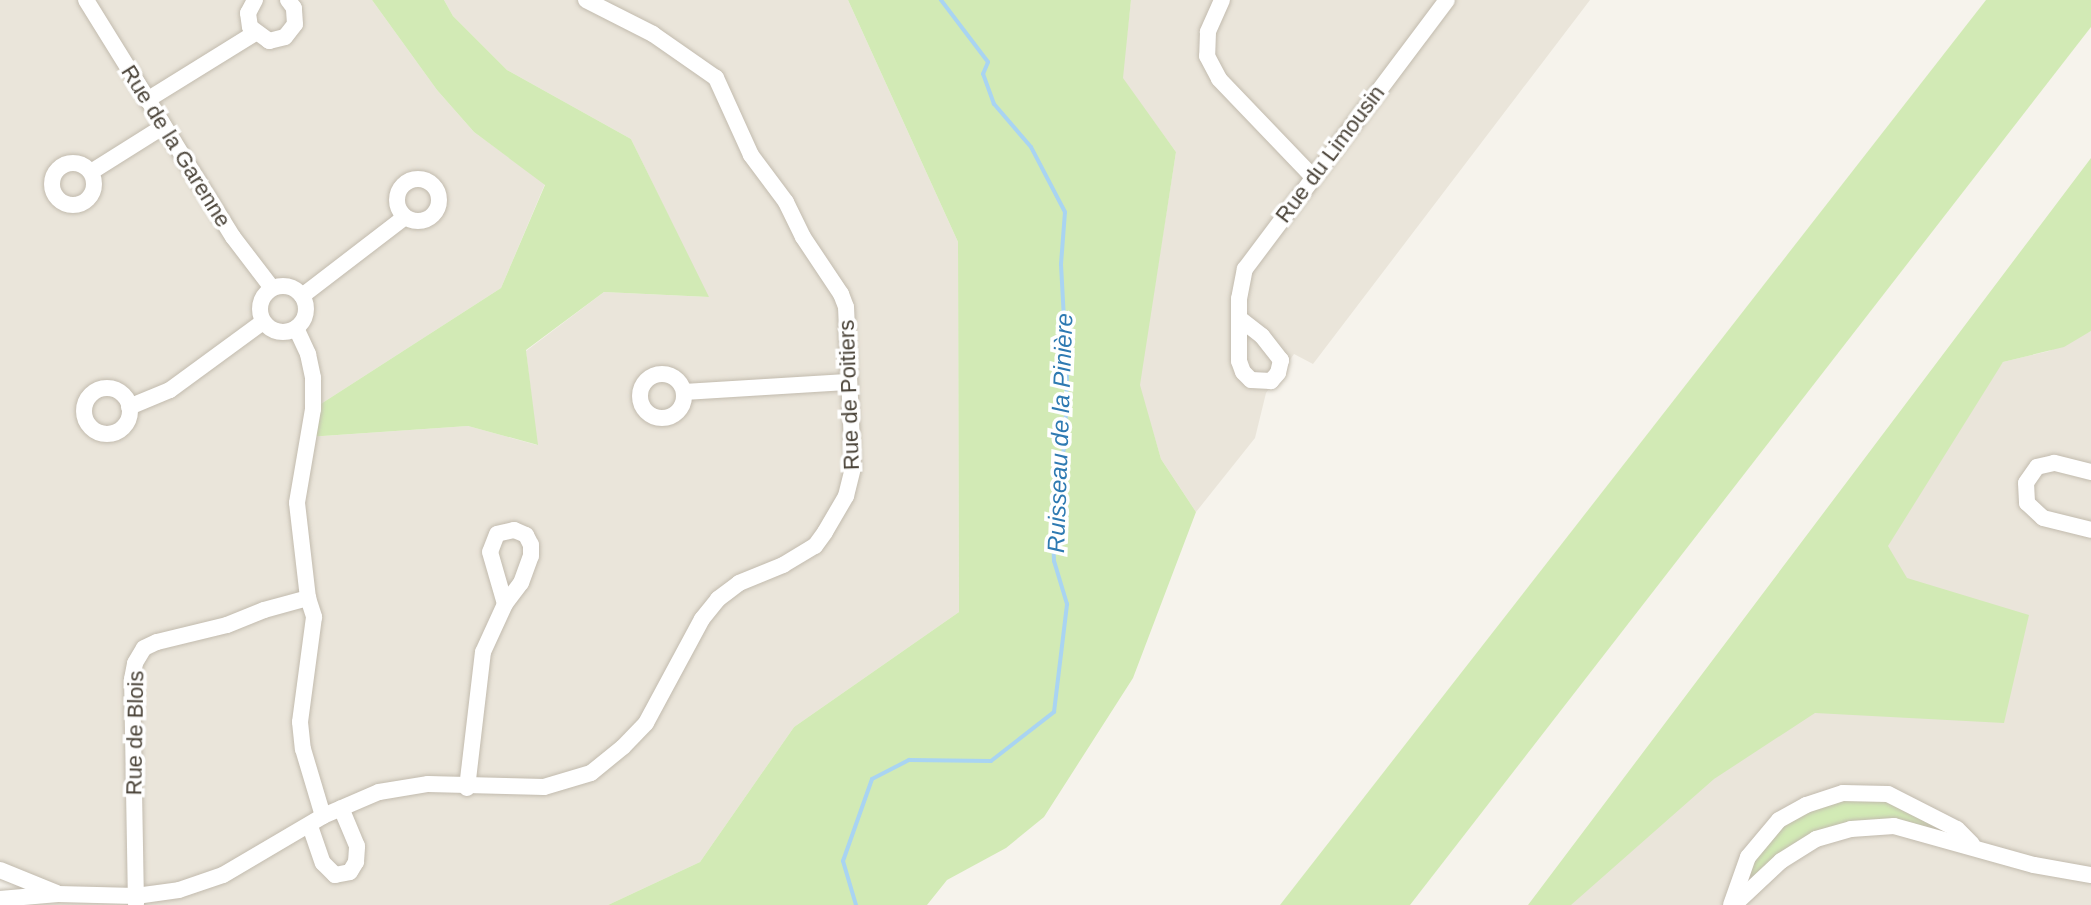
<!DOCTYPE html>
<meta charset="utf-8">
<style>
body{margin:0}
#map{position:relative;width:2091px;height:905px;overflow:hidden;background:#f6f3ec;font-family:Arial,sans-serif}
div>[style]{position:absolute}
.residential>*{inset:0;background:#eae5da}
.green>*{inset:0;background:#d2eab5}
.stream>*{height:4px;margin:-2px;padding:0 2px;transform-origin:2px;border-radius:2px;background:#a9d4f2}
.roads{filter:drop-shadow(0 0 2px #c2bbae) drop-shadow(0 0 2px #c2bbae)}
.minor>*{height:16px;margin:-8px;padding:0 8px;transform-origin:8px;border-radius:8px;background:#fff}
.minor>.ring{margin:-8px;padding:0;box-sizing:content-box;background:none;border:16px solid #fff;border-radius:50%}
span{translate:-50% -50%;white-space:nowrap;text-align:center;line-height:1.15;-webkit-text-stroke:7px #fff;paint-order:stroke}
.street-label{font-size:22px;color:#4b4439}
.water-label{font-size:24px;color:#2e7ab2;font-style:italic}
</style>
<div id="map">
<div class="residential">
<i style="clip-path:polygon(0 0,372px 0,437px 90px,474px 132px,545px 184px,501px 288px,313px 409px,309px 437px,468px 426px,537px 445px,526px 351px,604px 292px,708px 297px,631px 139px,507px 70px,453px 16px,444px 0,848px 0,958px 242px,959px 612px,794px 727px,700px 862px,608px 905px,29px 905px,29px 874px,0 865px)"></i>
<i style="clip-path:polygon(1131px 0,1590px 0,1313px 364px,1294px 354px,1266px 393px,1255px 438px,1196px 512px,1161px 459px,1139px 385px,1176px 152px,1122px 78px)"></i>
<i style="clip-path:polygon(2091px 331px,2091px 905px,1566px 905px,2003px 362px,2049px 351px)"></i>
</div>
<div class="green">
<i style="clip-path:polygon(372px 0,444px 0,453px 16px,507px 70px,631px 139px,709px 297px,604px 292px,526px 350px,538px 445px,468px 426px,308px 437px,313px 409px,501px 288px,545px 185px,474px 132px,437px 90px)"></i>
<i style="clip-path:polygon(848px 0,1131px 0,1123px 78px,1176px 152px,1140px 385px,1161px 459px,1196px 512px,1133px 678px,1044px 817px,1006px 848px,947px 880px,927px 905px,608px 905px,700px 862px,794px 727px,959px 612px,958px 242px)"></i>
<i style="clip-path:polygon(1986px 0,2091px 0,2091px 27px,1410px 905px,1280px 905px)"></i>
<i style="clip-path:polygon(2091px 158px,2091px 331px,2064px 347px,2003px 362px,1888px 546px,1907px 578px,2029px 615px,2004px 723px,1815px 713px,1714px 779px,1571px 905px,1528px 905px)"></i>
<i style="clip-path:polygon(1888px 794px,1973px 845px,1894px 826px,1816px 839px,1734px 905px,1748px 857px,1806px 805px)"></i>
</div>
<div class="stream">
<i style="left:856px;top:905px;width:46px;rotate:-106.5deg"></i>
<i style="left:843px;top:861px;width:87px;rotate:-70.5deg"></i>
<i style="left:872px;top:779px;width:42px;rotate:-27.2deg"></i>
<i style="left:909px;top:760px;width:82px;rotate:0.7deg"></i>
<i style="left:991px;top:761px;width:80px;rotate:-37.9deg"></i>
<i style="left:1054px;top:712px;width:109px;rotate:-83.1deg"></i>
<i style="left:1067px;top:604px;width:45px;rotate:-106.8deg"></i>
<i style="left:1054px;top:561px;width:54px;rotate:-92.1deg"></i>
<i style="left:1052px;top:507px;width:65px;rotate:-78.5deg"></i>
<i style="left:1065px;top:443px;width:68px;rotate:-88.3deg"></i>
<i style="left:1067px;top:375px;width:111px;rotate:-93.1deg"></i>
<i style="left:1061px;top:264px;width:52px;rotate:-85.6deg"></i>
<i style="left:1065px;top:212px;width:73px;rotate:-117.6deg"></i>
<i style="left:1031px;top:147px;width:57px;rotate:-130.7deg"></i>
<i style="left:994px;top:104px;width:32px;rotate:-110deg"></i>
<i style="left:983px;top:74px;width:13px;rotate:-67deg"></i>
<i style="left:988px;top:62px;width:78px;rotate:-127.2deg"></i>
</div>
<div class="roads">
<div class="minor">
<i style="left:86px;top:0;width:279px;rotate:58.2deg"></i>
<i style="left:233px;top:237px;width:64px;rotate:52.6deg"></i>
<i style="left:255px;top:0;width:15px;rotate:118deg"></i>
<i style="left:248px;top:13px;width:14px;rotate:82deg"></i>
<i style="left:250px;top:27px;width:24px;rotate:36deg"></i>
<i style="left:269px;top:41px;width:16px;rotate:-14deg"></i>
<i style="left:285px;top:37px;width:16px;rotate:-52deg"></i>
<i style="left:295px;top:24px;width:16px;rotate:-94deg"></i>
<i style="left:294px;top:8px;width:10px;rotate:-127deg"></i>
<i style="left:1222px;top:0;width:35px;rotate:114deg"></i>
<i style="left:1208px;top:32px;width:24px;rotate:92deg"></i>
<i style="left:1207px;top:56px;width:26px;rotate:62deg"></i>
<i style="left:1219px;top:79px;width:134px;rotate:46.2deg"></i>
<i style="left:147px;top:100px;width:127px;rotate:-31.8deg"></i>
<i class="ring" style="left:52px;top:163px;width:26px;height:26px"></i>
<i style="left:91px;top:172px;width:86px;rotate:-32.2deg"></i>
<i class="ring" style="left:397px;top:179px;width:26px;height:26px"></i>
<i class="ring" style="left:260px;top:286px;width:30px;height:30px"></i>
<i style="left:302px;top:296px;width:130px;rotate:-37.5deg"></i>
<i style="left:1239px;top:318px;width:29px;rotate:38deg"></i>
<i style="left:1262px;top:336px;width:31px;rotate:52deg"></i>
<i style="left:1281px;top:360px;width:13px;rotate:103deg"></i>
<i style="left:1278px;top:373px;width:11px;rotate:131deg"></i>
<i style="left:1271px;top:381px;width:20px;rotate:-177deg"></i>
<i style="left:1251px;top:380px;width:11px;rotate:-135deg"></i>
<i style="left:1243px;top:372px;width:12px;rotate:-110deg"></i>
<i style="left:1239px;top:361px;width:62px;rotate:-90deg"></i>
<i style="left:1239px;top:299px;width:31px;rotate:-79deg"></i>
<i style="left:1245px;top:269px;width:336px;rotate:-53.1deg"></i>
<i style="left:296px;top:328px;width:29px;rotate:65deg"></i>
<i style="left:308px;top:354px;width:25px;rotate:78deg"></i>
<i style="left:313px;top:378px;width:31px;rotate:90deg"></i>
<i style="left:313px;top:409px;width:95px;rotate:99.7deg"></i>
<i style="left:297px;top:503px;width:96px;rotate:83.4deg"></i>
<i style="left:308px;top:598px;width:20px;rotate:72deg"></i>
<i style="left:314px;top:617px;width:106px;rotate:97.6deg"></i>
<i style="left:300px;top:722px;width:27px;rotate:84deg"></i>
<i style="left:303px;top:749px;width:70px;rotate:73.4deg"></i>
<i class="ring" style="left:640px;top:374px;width:28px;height:28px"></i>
<i class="ring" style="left:84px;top:388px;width:30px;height:30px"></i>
<i style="left:684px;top:392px;width:163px;rotate:-3.5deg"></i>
<i style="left:129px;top:407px;width:44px;rotate:-22.5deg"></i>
<i style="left:170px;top:390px;width:115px;rotate:-36.2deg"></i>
<i style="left:2091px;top:472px;width:38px;rotate:-166deg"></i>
<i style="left:2054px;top:463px;width:17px;rotate:167deg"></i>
<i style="left:2037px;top:467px;width:19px;rotate:125deg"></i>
<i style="left:2026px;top:483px;width:20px;rotate:87deg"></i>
<i style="left:2027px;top:503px;width:22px;rotate:43deg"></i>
<i style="left:2043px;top:518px;width:49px;rotate:14deg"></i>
<i style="left:467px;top:788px;width:137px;rotate:-83.3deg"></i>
<i style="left:483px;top:652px;width:53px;rotate:-65.4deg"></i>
<i style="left:505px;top:604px;width:26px;rotate:-53deg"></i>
<i style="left:521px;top:583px;width:29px;rotate:-70deg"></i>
<i style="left:531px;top:556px;width:11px;rotate:-90deg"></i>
<i style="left:531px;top:545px;width:11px;rotate:-117deg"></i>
<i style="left:526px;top:535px;width:13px;rotate:-157deg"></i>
<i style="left:514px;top:530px;width:17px;rotate:167deg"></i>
<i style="left:497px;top:534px;width:19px;rotate:111deg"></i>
<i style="left:490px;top:552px;width:54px;rotate:73.9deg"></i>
<i style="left:310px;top:826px;width:39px;rotate:71deg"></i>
<i style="left:323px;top:863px;width:17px;rotate:45deg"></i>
<i style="left:335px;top:875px;width:15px;rotate:-11deg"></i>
<i style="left:350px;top:872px;width:12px;rotate:-59deg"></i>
<i style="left:356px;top:862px;width:16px;rotate:-86deg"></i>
<i style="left:357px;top:846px;width:41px;rotate:-112.8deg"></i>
<i style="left:0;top:870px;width:61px;rotate:22deg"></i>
<i style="left:0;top:899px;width:58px;rotate:-4.9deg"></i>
<i style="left:58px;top:894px;width:78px;rotate:1.5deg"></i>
<i style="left:136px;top:896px;width:43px;rotate:-7.9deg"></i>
<i style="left:179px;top:890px;width:46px;rotate:-18.8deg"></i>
<i style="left:223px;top:875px;width:116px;rotate:-30.5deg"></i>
<i style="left:323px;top:816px;width:61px;rotate:-23.2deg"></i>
<i style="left:379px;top:792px;width:50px;rotate:-9.3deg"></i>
<i style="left:428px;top:784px;width:116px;rotate:1.5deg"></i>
<i style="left:544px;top:787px;width:49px;rotate:-16.6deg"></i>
<i style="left:591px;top:773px;width:41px;rotate:-39.1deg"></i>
<i style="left:623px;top:747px;width:33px;rotate:-46deg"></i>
<i style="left:646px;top:723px;width:118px;rotate:-61.7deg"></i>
<i style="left:702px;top:619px;width:26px;rotate:-51deg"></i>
<i style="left:718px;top:599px;width:26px;rotate:-37deg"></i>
<i style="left:739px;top:583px;width:48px;rotate:-22.2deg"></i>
<i style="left:783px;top:565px;width:37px;rotate:-31deg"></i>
<i style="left:815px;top:546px;width:17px;rotate:-54deg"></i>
<i style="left:825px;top:532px;width:42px;rotate:-59.7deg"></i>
<i style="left:846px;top:496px;width:30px;rotate:-76deg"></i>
<i style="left:853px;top:467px;width:160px;rotate:-92.5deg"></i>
<i style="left:846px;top:307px;width:14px;rotate:-111deg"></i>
<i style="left:841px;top:294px;width:69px;rotate:-123.7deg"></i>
<i style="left:803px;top:237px;width:39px;rotate:-116deg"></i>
<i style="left:786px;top:202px;width:59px;rotate:-126.7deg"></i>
<i style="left:751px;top:155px;width:85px;rotate:-114.4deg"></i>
<i style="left:716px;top:78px;width:77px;rotate:-145.1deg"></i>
<i style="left:653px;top:34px;width:75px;rotate:-153.1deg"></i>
<i style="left:136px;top:904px;width:225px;rotate:-91deg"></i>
<i style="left:132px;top:679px;width:16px;rotate:-79deg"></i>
<i style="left:135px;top:663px;width:17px;rotate:-59deg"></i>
<i style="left:144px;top:648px;width:14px;rotate:-25deg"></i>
<i style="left:157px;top:642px;width:72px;rotate:-13.7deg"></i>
<i style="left:227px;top:625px;width:40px;rotate:-22deg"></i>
<i style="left:264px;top:610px;width:46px;rotate:-15.3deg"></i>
<i style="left:1731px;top:905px;width:51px;rotate:-70.5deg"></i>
<i style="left:1748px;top:857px;width:48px;rotate:-50deg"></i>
<i style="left:1779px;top:820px;width:31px;rotate:-29deg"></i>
<i style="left:1806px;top:805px;width:39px;rotate:-18deg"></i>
<i style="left:1843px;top:793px;width:45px;rotate:1.3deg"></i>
<i style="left:1888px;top:794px;width:77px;rotate:26.9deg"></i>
<i style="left:1957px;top:829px;width:21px;rotate:45deg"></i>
<i style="left:1734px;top:905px;width:64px;rotate:-43.1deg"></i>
<i style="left:1781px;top:861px;width:41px;rotate:-32.2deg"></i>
<i style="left:1816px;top:839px;width:36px;rotate:-16deg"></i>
<i style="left:1851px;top:829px;width:43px;rotate:-4deg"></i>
<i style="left:1894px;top:826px;width:145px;rotate:15.6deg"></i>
<i style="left:2034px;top:865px;width:58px;rotate:10deg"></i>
</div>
</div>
<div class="street-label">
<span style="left:176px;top:146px;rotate:58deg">Rue de la Garenne</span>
<span style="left:1330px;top:154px;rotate:-53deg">Rue du Limousin</span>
<span style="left:849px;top:395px;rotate:-92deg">Rue de Poitiers</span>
<span style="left:135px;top:733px;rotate:-89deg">Rue de Blois</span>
</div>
<div class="water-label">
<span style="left:1060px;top:433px;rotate:-88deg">Ruisseau de la Pinière</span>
</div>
</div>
